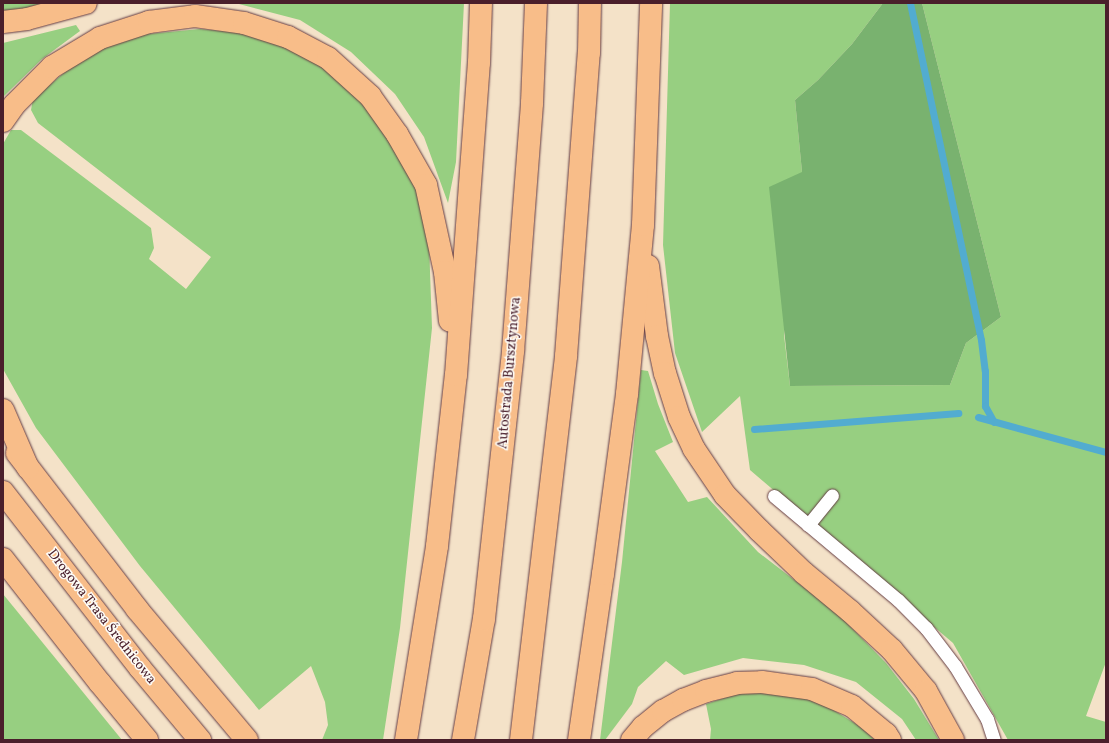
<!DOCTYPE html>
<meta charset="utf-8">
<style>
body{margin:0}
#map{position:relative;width:1109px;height:743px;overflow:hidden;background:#f4e2c8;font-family:Vollkorn,serif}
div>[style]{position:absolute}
.green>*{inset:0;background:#97cf81}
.forest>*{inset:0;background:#79b26f}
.stream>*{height:7px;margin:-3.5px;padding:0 3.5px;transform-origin:3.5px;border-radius:3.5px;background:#52acd0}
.roads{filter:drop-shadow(0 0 1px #643c43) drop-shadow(0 0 1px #643c43)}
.service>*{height:13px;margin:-6.5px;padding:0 6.5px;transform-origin:6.5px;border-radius:6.5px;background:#fff}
.primary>*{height:22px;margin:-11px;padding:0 11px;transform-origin:11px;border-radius:11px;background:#f8bd89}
.motorway>*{height:22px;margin:-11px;padding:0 11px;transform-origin:11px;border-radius:11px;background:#f8bd89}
span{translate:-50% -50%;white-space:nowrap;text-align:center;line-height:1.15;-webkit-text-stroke:3px #fdfcf7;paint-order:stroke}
.street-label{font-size:14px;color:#4a1f2b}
.frame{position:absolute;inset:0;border:4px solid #4a1f2b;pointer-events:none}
</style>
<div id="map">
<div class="green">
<i style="clip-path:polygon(3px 3px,53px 3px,3px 14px)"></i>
<i style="clip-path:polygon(162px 3px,464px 3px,456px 162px,448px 203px,424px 137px,395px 94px,351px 52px,300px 20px,239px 4px)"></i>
<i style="clip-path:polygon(670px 3px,883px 3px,852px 44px,818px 80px,795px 100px,802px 172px,784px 335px,790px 386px,950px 385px,966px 343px,1001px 317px,922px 3px,1106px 3px,1106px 662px,1086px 716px,1106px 722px,1106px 740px,1008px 740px,953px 643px,750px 470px,740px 396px,702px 432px,675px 353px,663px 245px)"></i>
<i style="clip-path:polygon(76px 25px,80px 31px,42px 59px,3px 97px,3px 43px)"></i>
<i style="clip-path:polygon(200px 29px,246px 33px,285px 47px,326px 67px,363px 103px,396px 145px,415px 185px,429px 243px,432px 328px,400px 628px,383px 740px,322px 740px,328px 725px,325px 702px,311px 666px,259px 710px,140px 566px,36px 428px,3px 369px,3px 144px,11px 130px,21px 130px,151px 228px,154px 248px,149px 259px,186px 289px,211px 257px,38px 123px,31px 110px,33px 99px,84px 56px,137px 35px)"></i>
<i style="clip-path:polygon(641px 370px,648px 371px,658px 404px,673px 442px,655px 451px,688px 502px,707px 497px,758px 552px,837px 613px,886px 663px,914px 699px,939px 740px,916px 740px,902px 719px,856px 682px,804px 665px,743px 658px,684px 675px,666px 661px,638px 687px,632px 704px,605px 740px,600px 740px,622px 562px)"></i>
<i style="clip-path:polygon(3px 594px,122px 740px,3px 740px)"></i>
<i style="clip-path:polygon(785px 691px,822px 703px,861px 727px,875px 740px,710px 740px,711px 729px,706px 704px,742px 692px)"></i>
</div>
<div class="forest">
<i style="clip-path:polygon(883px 3px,922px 3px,1001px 317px,966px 343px,950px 385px,790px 386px,769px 187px,802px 172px,795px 100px,818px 80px,852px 44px)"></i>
</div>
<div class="stream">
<i style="left:910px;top:3px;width:344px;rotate:78.1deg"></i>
<i style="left:981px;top:340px;width:31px;rotate:83deg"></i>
<i style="left:985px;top:371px;width:35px;rotate:90deg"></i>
<i style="left:985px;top:406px;width:18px;rotate:61deg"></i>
<i style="left:978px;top:417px;width:133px;rotate:15.3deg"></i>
<i style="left:754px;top:429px;width:205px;rotate:-4.5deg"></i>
</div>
<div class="roads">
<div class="service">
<i style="left:774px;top:496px;width:162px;rotate:40deg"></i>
<i style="left:898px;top:600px;width:40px;rotate:45deg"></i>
<i style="left:926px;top:628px;width:48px;rotate:52.7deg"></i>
<i style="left:955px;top:666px;width:62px;rotate:58.9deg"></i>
<i style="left:987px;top:719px;width:22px;rotate:72deg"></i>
<i style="left:808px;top:525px;width:38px;rotate:-51deg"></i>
</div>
<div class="primary">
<i style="left:17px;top:453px;width:197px;rotate:52.4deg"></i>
<i style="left:137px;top:609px;width:171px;rotate:50deg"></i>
<i style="left:3px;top:492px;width:223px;rotate:52.1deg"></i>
<i style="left:140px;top:668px;width:94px;rotate:50.2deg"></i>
<i style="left:3px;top:559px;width:157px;rotate:52deg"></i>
<i style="left:100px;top:683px;width:74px;rotate:50.5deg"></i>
</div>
<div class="motorway">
<i style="left:3px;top:22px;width:24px;rotate:-7deg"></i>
<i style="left:27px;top:19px;width:61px;rotate:-15.2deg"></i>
<i style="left:3px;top:121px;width:19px;rotate:-55deg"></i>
<i style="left:14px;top:105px;width:54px;rotate:-45deg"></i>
<i style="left:52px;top:67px;width:56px;rotate:-31.1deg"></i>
<i style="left:100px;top:38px;width:52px;rotate:-18.1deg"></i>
<i style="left:149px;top:22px;width:46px;rotate:-7.4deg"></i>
<i style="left:195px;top:16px;width:49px;rotate:8.1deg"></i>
<i style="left:244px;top:23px;width:46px;rotate:17.7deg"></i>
<i style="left:288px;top:37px;width:45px;rotate:27.7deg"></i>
<i style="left:328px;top:58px;width:57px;rotate:42.1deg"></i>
<i style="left:370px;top:96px;width:47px;rotate:54.6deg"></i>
<i style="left:397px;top:134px;width:59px;rotate:60.4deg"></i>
<i style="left:426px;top:185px;width:89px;rotate:77.7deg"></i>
<i style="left:445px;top:272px;width:49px;rotate:84.2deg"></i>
<i style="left:648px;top:266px;width:71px;rotate:82.7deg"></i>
<i style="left:657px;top:336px;width:38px;rotate:78deg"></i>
<i style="left:665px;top:373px;width:46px;rotate:72.3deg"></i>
<i style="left:679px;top:417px;width:35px;rotate:65deg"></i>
<i style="left:694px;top:449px;width:55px;rotate:56deg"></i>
<i style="left:725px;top:495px;width:49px;rotate:45.8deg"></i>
<i style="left:759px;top:530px;width:62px;rotate:43.7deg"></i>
<i style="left:804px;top:573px;width:60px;rotate:39.6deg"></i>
<i style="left:850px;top:611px;width:57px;rotate:42.9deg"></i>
<i style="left:892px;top:650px;width:53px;rotate:50.3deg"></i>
<i style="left:926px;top:691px;width:56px;rotate:61.1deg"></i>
<i style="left:3px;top:410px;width:63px;rotate:66.7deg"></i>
<i style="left:406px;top:740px;width:196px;rotate:-80.9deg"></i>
<i style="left:437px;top:546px;width:172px;rotate:-83.7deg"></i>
<i style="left:456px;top:375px;width:313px;rotate:-85.8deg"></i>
<i style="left:479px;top:63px;width:60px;rotate:-88.1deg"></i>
<i style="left:463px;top:740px;width:123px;rotate:-80.2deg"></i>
<i style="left:484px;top:619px;width:270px;rotate:-83.8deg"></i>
<i style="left:513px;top:351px;width:249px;rotate:-85.6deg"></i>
<i style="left:532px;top:103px;width:100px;rotate:-87.7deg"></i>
<i style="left:521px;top:740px;width:387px;rotate:-83.3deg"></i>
<i style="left:566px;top:356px;width:304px;rotate:-85.7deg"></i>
<i style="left:589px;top:53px;width:50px;rotate:-88.9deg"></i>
<i style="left:579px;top:740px;width:168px;rotate:-81.8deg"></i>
<i style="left:603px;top:574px;width:182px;rotate:-82.4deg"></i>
<i style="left:627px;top:394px;width:170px;rotate:-84.6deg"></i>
<i style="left:643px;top:225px;width:222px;rotate:-87.9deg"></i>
<i style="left:632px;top:740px;width:17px;rotate:-50deg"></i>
<i style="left:643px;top:727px;width:26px;rotate:-39deg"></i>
<i style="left:663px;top:711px;width:23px;rotate:-29deg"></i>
<i style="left:683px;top:700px;width:25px;rotate:-21deg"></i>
<i style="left:706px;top:691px;width:32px;rotate:-14deg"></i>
<i style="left:737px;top:683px;width:25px;rotate:-2deg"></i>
<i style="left:762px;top:682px;width:50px;rotate:8deg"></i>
<i style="left:812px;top:689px;width:43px;rotate:23deg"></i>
<i style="left:852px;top:706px;width:44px;rotate:39.5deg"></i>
<i style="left:886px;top:734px;width:7px;rotate:56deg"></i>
</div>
</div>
<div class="street-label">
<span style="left:510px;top:373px;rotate:-85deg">Autostrada Bursztynowa</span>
<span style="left:101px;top:617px;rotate:52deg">Drogowa Trasa Średnicowa</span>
</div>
<div class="frame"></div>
</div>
